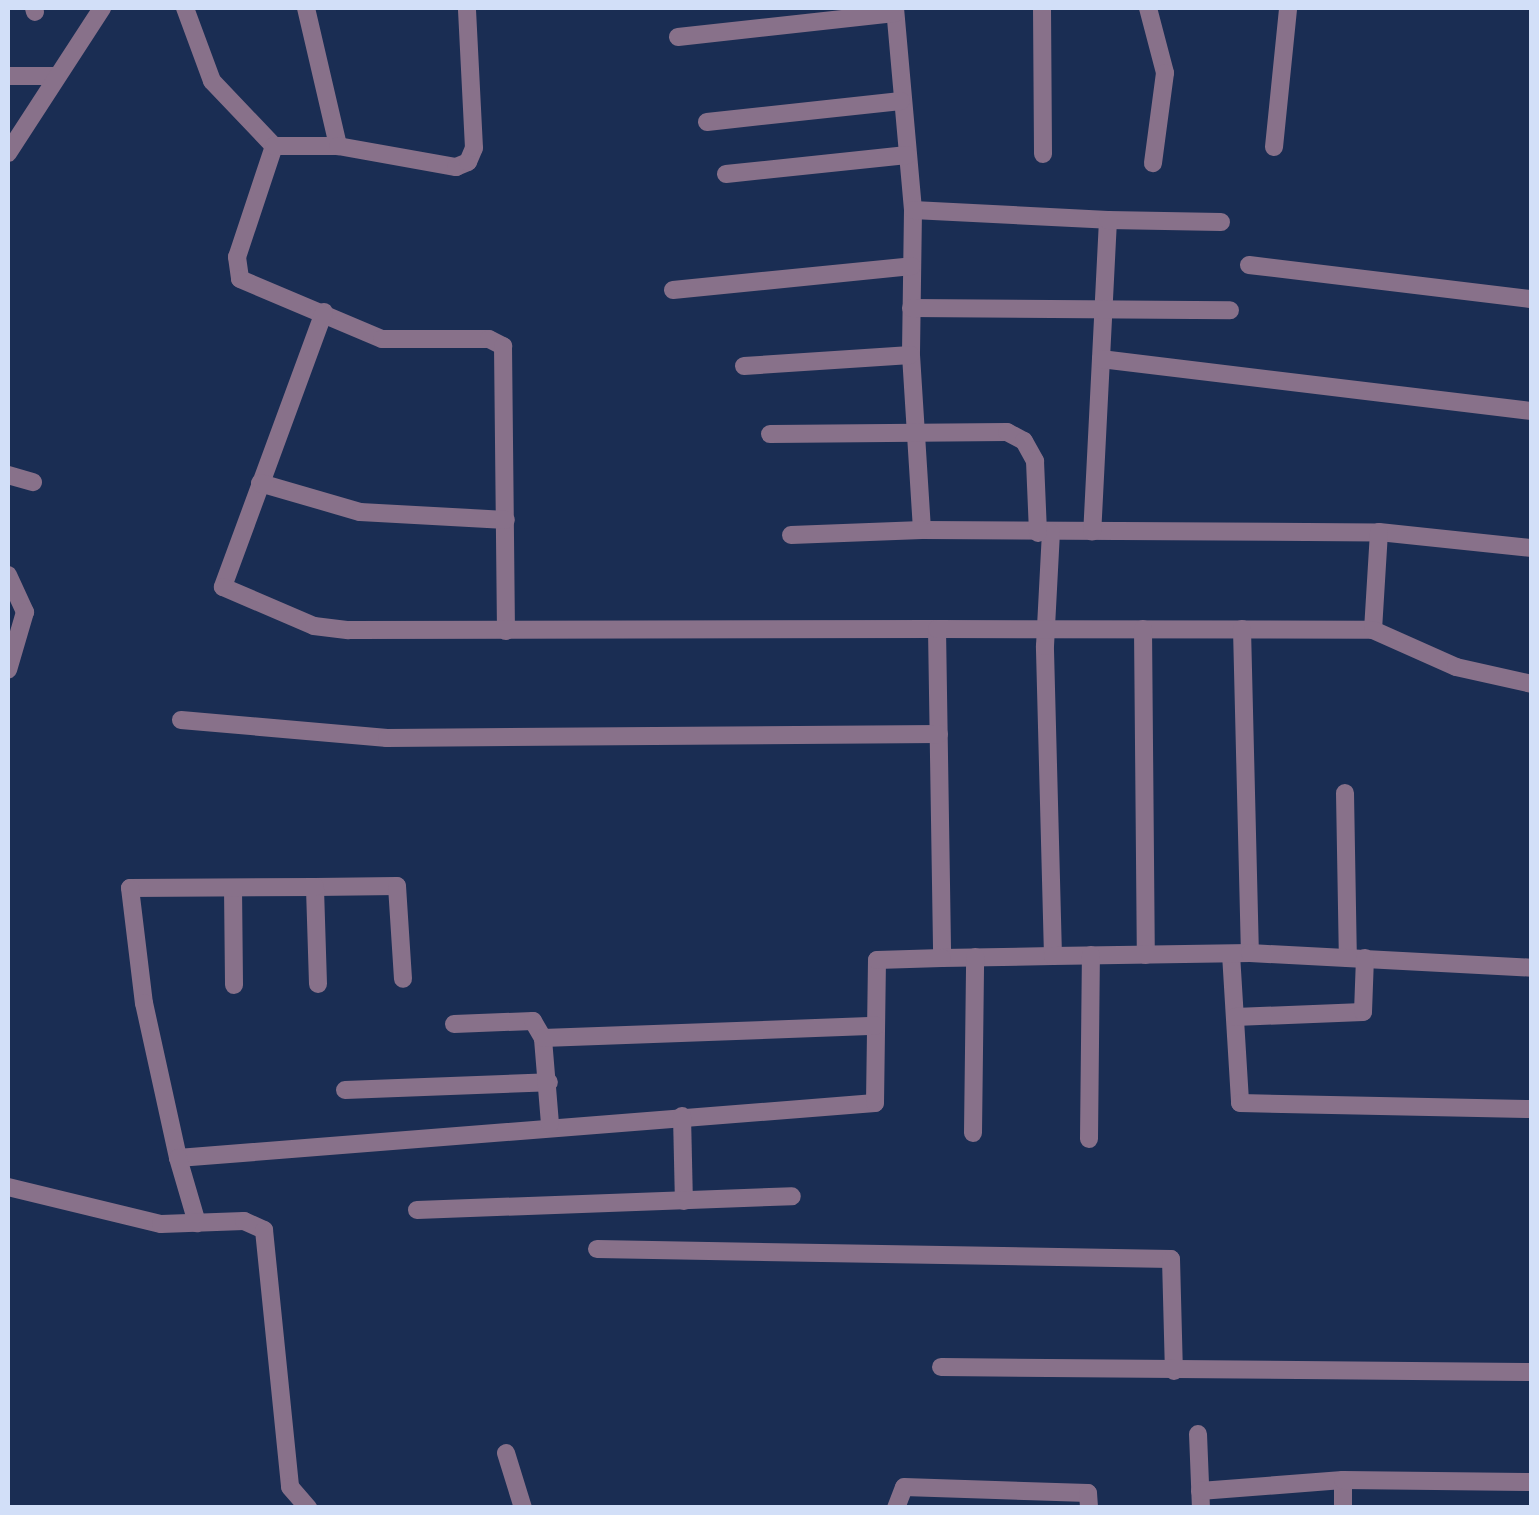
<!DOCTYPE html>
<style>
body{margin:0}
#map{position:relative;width:1539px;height:1515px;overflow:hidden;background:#1a2d53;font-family:Figtree,sans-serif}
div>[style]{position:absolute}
.street>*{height:18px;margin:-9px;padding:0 9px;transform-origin:9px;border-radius:9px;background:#88718a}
span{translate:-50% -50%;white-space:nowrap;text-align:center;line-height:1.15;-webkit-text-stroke:8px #112348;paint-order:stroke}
.frame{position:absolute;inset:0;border:10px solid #d2dff8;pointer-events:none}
</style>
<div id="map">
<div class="street">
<i style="left:34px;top:8px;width:4px;rotate:76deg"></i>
<i style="left:185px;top:8px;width:78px;rotate:69.7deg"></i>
<i style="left:212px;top:81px;width:90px;rotate:46.4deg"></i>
<i style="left:274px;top:146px;width:117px;rotate:108.4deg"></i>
<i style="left:237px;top:257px;width:22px;rotate:82deg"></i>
<i style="left:240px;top:279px;width:154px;rotate:22.9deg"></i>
<i style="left:382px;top:339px;width:107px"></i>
<i style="left:489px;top:339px;width:16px;rotate:27deg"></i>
<i style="left:503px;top:346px;width:285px;rotate:89.4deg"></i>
<i style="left:306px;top:8px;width:142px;rotate:76.9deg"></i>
<i style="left:895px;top:8px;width:203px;rotate:84.9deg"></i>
<i style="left:913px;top:210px;width:145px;rotate:90.8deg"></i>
<i style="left:911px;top:355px;width:175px;rotate:86.4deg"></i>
<i style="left:922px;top:530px;width:457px;rotate:0.3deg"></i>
<i style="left:1379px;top:532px;width:154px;rotate:6deg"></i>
<i style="left:1042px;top:8px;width:146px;rotate:89.6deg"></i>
<i style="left:1148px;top:8px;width:67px;rotate:75.3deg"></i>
<i style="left:1165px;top:73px;width:91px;rotate:97.6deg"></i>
<i style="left:678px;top:37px;width:218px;rotate:-6.3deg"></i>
<i style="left:8px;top:76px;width:46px"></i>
<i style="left:707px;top:122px;width:195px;rotate:-6.2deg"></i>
<i style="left:274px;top:146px;width:64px"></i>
<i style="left:338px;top:146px;width:120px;rotate:10.1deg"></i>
<i style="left:456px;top:167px;width:13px;rotate:-23deg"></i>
<i style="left:468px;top:162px;width:15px;rotate:-67deg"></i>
<i style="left:474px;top:148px;width:140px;rotate:-92.9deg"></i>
<i style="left:1274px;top:147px;width:140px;rotate:-84.2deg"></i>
<i style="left:8px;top:153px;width:173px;rotate:-57deg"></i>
<i style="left:726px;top:174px;width:182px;rotate:-6deg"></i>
<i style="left:913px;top:210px;width:195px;rotate:2.9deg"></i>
<i style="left:1108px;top:220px;width:312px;rotate:92.9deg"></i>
<i style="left:1108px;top:220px;width:113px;rotate:1deg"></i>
<i style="left:1249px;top:265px;width:285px;rotate:6.9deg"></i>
<i style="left:673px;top:290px;width:240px;rotate:-5.7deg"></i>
<i style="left:911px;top:308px;width:319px;rotate:0.4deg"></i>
<i style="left:324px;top:312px;width:293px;rotate:110.2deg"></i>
<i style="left:223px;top:587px;width:99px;rotate:23.2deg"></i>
<i style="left:314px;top:626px;width:35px;rotate:7deg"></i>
<i style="left:349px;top:630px;width:588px;rotate:-0.1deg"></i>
<i style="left:937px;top:629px;width:329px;rotate:89.1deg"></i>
<i style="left:942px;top:958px;width:111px;rotate:-1deg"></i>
<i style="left:1053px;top:956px;width:310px;rotate:-91.5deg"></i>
<i style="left:1045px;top:646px;width:114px;rotate:-87deg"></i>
<i style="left:1101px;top:359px;width:434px;rotate:6.9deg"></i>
<i style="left:744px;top:366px;width:167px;rotate:-3.8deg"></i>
<i style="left:770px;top:434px;width:237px;rotate:-0.5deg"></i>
<i style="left:1007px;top:432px;width:19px;rotate:28deg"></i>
<i style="left:1024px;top:441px;width:23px;rotate:61deg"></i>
<i style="left:1035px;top:461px;width:72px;rotate:87.6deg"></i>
<i style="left:8px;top:475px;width:26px;rotate:16deg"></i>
<i style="left:260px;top:483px;width:104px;rotate:16.2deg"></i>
<i style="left:360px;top:512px;width:146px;rotate:3.1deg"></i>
<i style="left:791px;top:535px;width:131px;rotate:-2.2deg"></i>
<i style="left:8px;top:575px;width:41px;rotate:65.3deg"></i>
<i style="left:25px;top:612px;width:60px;rotate:106.3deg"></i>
<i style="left:937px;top:629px;width:436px;rotate:0.1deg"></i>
<i style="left:1373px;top:630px;width:98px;rotate:-86.5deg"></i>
<i style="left:1143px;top:629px;width:326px;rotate:89.5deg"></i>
<i style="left:1242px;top:629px;width:324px;rotate:88.6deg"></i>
<i style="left:1373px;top:630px;width:91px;rotate:24deg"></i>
<i style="left:1456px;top:667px;width:78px;rotate:12.6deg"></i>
<i style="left:181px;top:720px;width:207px;rotate:5deg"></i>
<i style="left:387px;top:738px;width:552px;rotate:-0.42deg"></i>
<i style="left:1345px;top:793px;width:165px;rotate:89deg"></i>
<i style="left:315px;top:887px;width:82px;rotate:-0.7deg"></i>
<i style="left:397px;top:886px;width:93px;rotate:86.3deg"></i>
<i style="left:233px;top:888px;width:97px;rotate:89.4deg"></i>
<i style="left:1231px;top:954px;width:149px;rotate:86.5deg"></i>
<i style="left:1240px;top:1103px;width:292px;rotate:1.2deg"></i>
<i style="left:1053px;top:956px;width:197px;rotate:-0.9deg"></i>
<i style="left:1250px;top:953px;width:282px;rotate:3deg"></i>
<i style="left:318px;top:984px;width:97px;rotate:-91.8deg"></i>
<i style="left:315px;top:887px;width:185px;rotate:179.7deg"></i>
<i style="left:130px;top:888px;width:116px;rotate:83.1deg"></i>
<i style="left:144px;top:1003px;width:159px;rotate:77.6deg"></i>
<i style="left:178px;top:1158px;width:699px;rotate:-4.51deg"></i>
<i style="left:875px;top:1103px;width:143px;rotate:-89.2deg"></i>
<i style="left:877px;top:960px;width:65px;rotate:-1.8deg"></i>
<i style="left:1235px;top:1017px;width:128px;rotate:-2.2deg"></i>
<i style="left:1363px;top:1012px;width:54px;rotate:-87.9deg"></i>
<i style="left:454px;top:1024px;width:79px;rotate:-2.2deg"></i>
<i style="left:533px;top:1021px;width:20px;rotate:60deg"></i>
<i style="left:345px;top:1090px;width:204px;rotate:-2.2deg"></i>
<i style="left:682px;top:1116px;width:85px;rotate:88.7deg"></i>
<i style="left:550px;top:1124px;width:86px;rotate:-94.7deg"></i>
<i style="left:543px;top:1038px;width:333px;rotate:-2.1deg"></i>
<i style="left:973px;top:1133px;width:176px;rotate:-89.3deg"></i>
<i style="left:1089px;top:1139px;width:184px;rotate:-89.4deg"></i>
<i style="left:178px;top:1158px;width:68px;rotate:73.7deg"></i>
<i style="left:8px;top:1187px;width:157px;rotate:13.6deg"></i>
<i style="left:161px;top:1224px;width:83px;rotate:-2.1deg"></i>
<i style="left:244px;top:1221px;width:22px;rotate:24deg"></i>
<i style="left:264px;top:1230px;width:258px;rotate:84.2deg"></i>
<i style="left:290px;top:1487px;width:28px;rotate:49deg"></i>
<i style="left:417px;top:1210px;width:375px;rotate:-2.1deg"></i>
<i style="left:597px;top:1249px;width:574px;rotate:1deg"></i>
<i style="left:1171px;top:1259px;width:112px;rotate:88.5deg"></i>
<i style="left:941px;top:1367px;width:591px;rotate:0.48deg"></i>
<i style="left:1198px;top:1434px;width:74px;rotate:87.7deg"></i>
<i style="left:506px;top:1453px;width:58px;rotate:72.8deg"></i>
<i style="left:1343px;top:1480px;width:28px;rotate:90deg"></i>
<i style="left:1200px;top:1491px;width:143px;rotate:-4.4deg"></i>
<i style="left:1343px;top:1480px;width:189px;rotate:0.6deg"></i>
<i style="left:896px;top:1508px;width:22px;rotate:-69deg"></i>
<i style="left:904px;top:1487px;width:184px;rotate:1.9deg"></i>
<i style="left:1088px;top:1493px;width:15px;rotate:86deg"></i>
</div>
<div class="frame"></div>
</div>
